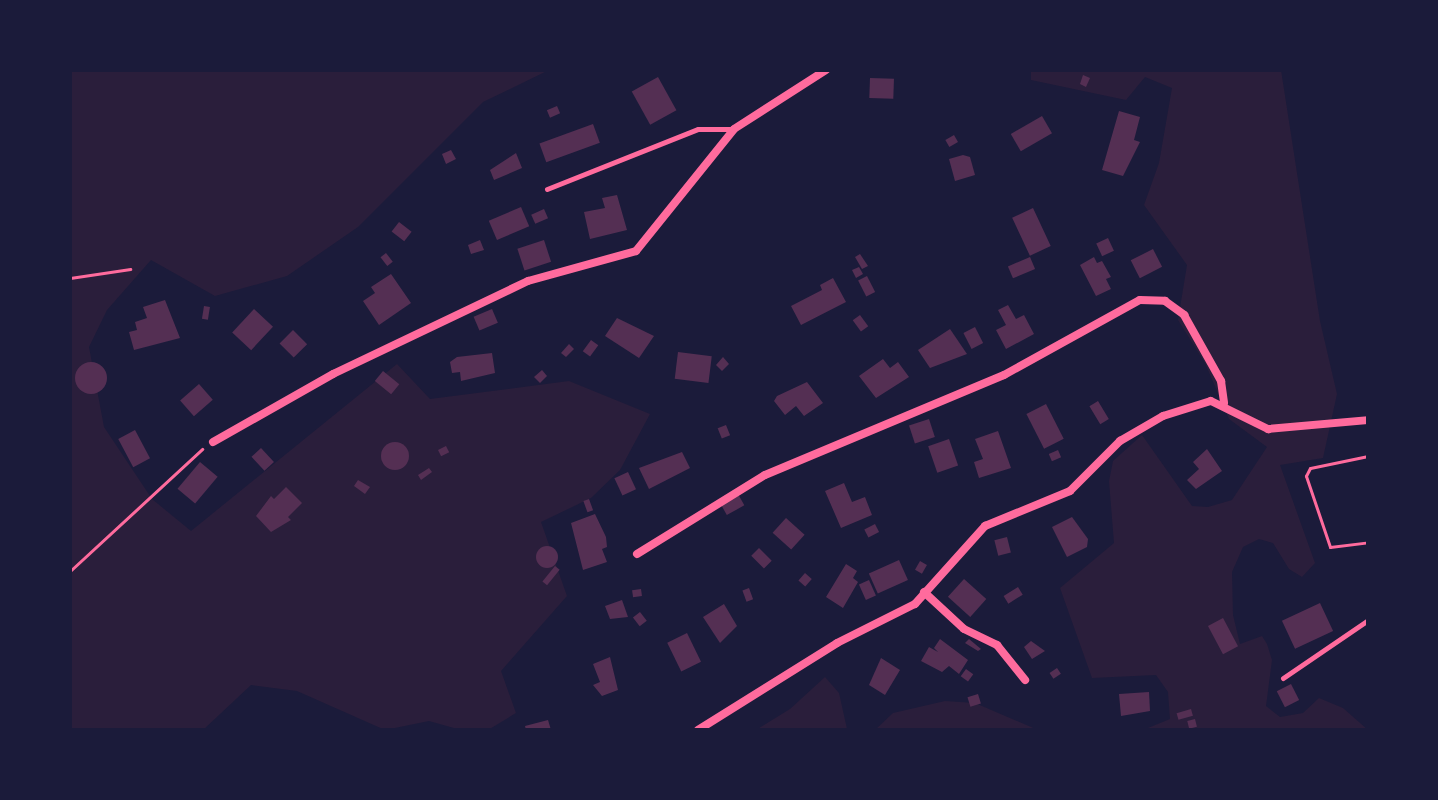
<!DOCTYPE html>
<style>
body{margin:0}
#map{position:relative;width:1438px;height:800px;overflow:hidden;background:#1b1b3a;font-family:Mulish,sans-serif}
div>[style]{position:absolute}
.green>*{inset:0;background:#2a1e3b}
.building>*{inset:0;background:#542f53;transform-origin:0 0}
.round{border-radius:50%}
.path>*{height:3px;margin:-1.5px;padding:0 1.5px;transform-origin:1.5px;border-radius:1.5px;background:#ff6b9d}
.service>*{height:5px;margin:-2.5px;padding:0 2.5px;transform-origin:2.5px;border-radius:2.5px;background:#ff6b9d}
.minor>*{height:8px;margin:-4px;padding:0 4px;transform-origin:4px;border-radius:4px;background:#ff6b9d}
span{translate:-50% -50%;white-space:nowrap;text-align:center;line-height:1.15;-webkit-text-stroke:8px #1b1b3a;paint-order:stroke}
.frame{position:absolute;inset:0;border:72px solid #1b1b3a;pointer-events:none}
</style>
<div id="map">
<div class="green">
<i style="clip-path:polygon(70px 70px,549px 70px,483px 102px,358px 227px,287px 276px,215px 296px,151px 260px,107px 310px,89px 347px,104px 427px,152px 499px,191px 531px,397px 364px,430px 399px,569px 381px,650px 414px,620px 470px,591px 498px,541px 522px,567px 596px,501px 671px,516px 713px,488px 730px,461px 730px,429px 721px,385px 730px,297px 691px,251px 685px,203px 730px,70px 730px)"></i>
<i style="clip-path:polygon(1031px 70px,1281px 70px,1320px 321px,1337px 394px,1323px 458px,1280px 465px,1315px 563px,1302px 577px,1289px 569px,1273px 543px,1259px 539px,1243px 547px,1232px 572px,1233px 615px,1240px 644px,1262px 636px,1267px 644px,1272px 660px,1266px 706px,1280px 717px,1303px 713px,1319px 698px,1343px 708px,1368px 730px,1143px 730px,1170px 719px,1168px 692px,1156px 675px,1092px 678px,1060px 588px,1114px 543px,1109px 481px,1113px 461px,1142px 435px,1192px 506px,1208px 507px,1232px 500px,1267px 447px,1229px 419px,1205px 363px,1178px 320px,1187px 265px,1144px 205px,1159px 163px,1172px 88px,1145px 77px,1126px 100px,1031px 80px)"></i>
<i style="clip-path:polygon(825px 677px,839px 693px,847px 729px,875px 730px,893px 713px,945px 701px,975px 703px,1038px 730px,756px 730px,790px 709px)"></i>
</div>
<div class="building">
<i style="clip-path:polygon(1083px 75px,1090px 78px,1086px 87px,1080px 84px)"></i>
<i style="left:658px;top:77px;width:38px;height:30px;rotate:61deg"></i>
<i style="left:870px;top:78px;width:24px;height:20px;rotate:2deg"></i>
<i style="left:557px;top:106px;width:8px;height:11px;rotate:67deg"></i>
<i style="clip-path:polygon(1119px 111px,1140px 117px,1134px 140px,1140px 142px,1123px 176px,1102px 170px)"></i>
<i style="left:1042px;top:116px;width:20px;height:36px;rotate:60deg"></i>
<i style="left:593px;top:124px;width:20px;height:57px;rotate:70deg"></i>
<i style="left:954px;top:135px;width:8px;height:10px;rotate:60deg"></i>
<i style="clip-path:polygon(451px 150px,456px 159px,446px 164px,442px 154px)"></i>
<i style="clip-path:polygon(516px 153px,522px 168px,494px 180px,490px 170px)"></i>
<i style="clip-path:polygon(963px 155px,970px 157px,975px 175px,955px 181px,949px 159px)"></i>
<i style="clip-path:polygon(617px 195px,627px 230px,590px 239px,584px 212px,605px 208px,602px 198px)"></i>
<i style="left:521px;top:207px;width:21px;height:35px;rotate:67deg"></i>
<i style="left:1033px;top:208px;width:42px;height:23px;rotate:65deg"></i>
<i style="left:544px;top:209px;width:10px;height:14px;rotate:66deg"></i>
<i style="left:399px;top:222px;width:16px;height:12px;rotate:38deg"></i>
<i style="left:1108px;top:238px;width:14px;height:13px;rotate:65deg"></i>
<i style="clip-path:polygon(480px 240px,484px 250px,471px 254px,468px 245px)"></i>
<i style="left:544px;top:240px;width:23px;height:28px;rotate:72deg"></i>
<i style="left:1153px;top:249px;width:20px;height:25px;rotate:63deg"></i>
<i style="left:386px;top:253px;width:11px;height:7px;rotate:52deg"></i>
<i style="clip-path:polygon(860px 254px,868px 266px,862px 269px,855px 257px)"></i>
<i style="left:1030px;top:257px;width:13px;height:24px;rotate:67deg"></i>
<i style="clip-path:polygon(1094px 257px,1097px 263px,1102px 261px,1111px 277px,1106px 279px,1111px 289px,1096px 296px,1080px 265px)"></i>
<i style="clip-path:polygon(859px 267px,863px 274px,856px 278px,852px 270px)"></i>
<i style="clip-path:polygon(391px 274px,411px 303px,379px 325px,363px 301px,375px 293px,371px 287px)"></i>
<i style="left:867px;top:276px;width:18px;height:10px;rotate:63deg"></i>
<i style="clip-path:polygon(833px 278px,846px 302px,801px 325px,791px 306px,822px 290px,820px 285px)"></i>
<i style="clip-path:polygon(165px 300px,180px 338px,134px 350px,129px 332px,137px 330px,135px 322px,147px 318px,143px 307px)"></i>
<i style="clip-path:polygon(1008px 305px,1016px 319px,1024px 315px,1034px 334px,1006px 349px,996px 330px,1006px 325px,998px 310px)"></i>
<i style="left:204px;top:306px;width:6px;height:13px;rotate:9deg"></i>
<i style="left:254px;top:309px;width:26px;height:32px;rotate:43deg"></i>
<i style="left:492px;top:309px;width:15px;height:20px;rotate:67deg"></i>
<i style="left:860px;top:315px;width:14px;height:9px;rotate:54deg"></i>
<i style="clip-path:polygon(617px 318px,654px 336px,639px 358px,605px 336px)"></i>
<i style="left:975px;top:327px;width:18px;height:13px;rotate:63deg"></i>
<i style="clip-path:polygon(950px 329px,967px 354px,930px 368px,918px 350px)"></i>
<i style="left:293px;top:330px;width:20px;height:19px;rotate:45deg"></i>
<i style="left:591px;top:340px;width:9px;height:14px;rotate:36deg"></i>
<i style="clip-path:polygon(569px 344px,574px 349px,566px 357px,561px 353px)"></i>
<i style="left:678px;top:352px;width:34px;height:27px;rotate:7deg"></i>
<i style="clip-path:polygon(492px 353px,495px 373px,461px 381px,460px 372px,452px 373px,450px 362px,457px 357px)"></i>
<i style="clip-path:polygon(723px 357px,729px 364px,722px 371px,716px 365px)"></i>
<i style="clip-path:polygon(883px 359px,890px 368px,898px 362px,909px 377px,876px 398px,859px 376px)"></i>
<i class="round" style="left:75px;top:362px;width:32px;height:32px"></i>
<i style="clip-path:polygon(542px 370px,547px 376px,540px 383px,534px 377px)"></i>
<i style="left:383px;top:371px;width:21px;height:13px;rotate:39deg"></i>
<i style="clip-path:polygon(807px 382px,823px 403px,804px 416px,796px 406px,785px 415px,774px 401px,777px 396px)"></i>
<i style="left:199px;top:384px;width:21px;height:25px;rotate:49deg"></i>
<i style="left:1098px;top:401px;width:21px;height:10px;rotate:59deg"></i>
<i style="left:1046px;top:404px;width:39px;height:22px;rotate:63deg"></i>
<i style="left:929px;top:419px;width:19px;height:21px;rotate:72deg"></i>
<i style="left:726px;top:425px;width:11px;height:9px;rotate:68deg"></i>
<i style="left:135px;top:430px;width:32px;height:19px;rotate:62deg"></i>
<i style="clip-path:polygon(998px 431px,1011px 468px,979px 478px,974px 462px,983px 459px,975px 439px)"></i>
<i style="left:949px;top:439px;width:28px;height:22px;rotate:71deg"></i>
<i class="round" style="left:381px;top:442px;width:28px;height:28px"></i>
<i style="left:446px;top:446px;width:7px;height:9px;rotate:63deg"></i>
<i style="left:261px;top:448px;width:19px;height:13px;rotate:47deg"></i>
<i style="clip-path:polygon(1207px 449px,1222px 471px,1196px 489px,1187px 480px,1199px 469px,1193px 462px)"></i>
<i style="left:1058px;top:450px;width:8px;height:10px;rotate:67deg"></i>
<i style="clip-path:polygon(682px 452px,690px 468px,649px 489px,639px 468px)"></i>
<i style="left:200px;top:462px;width:23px;height:35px;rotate:40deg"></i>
<i style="clip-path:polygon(429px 468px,432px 472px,421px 480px,418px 475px)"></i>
<i style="left:628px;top:472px;width:19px;height:15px;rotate:65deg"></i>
<i style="clip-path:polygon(358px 480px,370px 487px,365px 494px,354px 486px)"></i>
<i style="clip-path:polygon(844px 483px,852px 502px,865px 497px,872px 515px,841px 528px,825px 491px)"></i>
<i style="clip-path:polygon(286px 487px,302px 503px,288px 517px,291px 520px,271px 532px,256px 516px,271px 496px,274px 499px)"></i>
<i style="left:738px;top:494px;width:13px;height:20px;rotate:61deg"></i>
<i style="left:589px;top:499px;width:12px;height:6px;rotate:70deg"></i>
<i style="clip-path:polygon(595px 514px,606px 537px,607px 547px,602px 549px,607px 562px,583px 570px,571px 523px)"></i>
<i style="clip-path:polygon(1072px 517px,1088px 539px,1087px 547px,1067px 557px,1052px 527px)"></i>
<i style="left:786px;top:518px;width:25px;height:20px;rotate:42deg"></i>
<i style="left:875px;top:524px;width:9px;height:12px;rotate:63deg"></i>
<i style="left:1007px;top:537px;width:16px;height:13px;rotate:76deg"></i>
<i class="round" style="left:536px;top:546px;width:22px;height:22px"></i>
<i style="left:759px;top:548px;width:18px;height:11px;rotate:45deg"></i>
<i style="left:899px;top:560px;width:22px;height:33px;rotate:66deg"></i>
<i style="left:920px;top:561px;width:8px;height:10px;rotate:30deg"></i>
<i style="clip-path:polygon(846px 564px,857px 571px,853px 578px,858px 582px,843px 608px,826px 597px)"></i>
<i style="left:555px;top:566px;width:6px;height:20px;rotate:39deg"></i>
<i style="left:805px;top:573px;width:9px;height:10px;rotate:41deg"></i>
<i style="left:964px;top:579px;width:30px;height:24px;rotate:42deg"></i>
<i style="left:869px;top:580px;width:17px;height:11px;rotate:66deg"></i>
<i style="left:1018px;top:587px;width:9px;height:17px;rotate:58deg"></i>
<i style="left:749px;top:588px;width:12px;height:7px;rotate:70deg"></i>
<i style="left:641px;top:589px;width:7px;height:9px;rotate:82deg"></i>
<i style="clip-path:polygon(622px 600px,628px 617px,610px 619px,605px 606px)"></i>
<i style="left:1320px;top:603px;width:31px;height:42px;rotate:65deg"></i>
<i style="clip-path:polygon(724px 604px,737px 626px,720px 643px,703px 617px)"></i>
<i style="left:640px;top:612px;width:11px;height:9px;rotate:52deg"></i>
<i style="left:1223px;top:618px;width:32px;height:17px;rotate:62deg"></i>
<i style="left:687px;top:633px;width:32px;height:22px;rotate:64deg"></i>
<i style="clip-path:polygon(940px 639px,968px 660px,959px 674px,949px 666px,942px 672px,921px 661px,929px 647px,938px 652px,934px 648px)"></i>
<i style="clip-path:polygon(969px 639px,981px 649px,978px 651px,965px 643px)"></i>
<i style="clip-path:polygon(1031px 641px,1045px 651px,1032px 659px,1024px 647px)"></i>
<i style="clip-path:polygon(610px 657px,618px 690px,602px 696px,593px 685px,600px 682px,593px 664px)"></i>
<i style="clip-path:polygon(881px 658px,900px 670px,885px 695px,869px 685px)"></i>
<i style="left:1057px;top:668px;width:7px;height:9px;rotate:56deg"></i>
<i style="left:966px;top:669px;width:9px;height:9px;rotate:36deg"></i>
<i style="left:1291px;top:684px;width:18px;height:16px;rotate:63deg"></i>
<i style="clip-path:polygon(1149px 692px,1150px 711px,1121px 716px,1119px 694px)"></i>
<i style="left:978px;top:694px;width:10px;height:11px;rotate:73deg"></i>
<i style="left:1191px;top:709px;width:7px;height:15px;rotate:74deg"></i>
<i style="left:1195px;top:719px;width:8px;height:8px;rotate:76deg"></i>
<i style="clip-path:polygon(548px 720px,551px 730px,526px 730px,525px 726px)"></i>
</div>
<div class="path">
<i style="left:70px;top:278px;width:61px;rotate:-8.5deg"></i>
<i style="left:1368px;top:456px;width:59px;rotate:168.3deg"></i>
<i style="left:1310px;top:468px;width:9px;rotate:117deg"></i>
<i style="left:1306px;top:476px;width:75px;rotate:71.3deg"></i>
<i style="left:1330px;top:547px;width:38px;rotate:-7deg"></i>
<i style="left:70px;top:571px;width:180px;rotate:-42.7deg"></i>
</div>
<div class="service">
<i style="left:547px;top:189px;width:162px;rotate:-21.7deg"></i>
<i style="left:698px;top:129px;width:35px"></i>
<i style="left:1283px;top:678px;width:103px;rotate:-34.3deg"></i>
</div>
<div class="minor">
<i style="left:213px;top:442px;width:138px;rotate:-29.5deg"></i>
<i style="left:333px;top:374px;width:216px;rotate:-25.5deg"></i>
<i style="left:528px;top:281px;width:112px;rotate:-15.5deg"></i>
<i style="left:636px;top:251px;width:156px;rotate:-51.2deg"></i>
<i style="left:734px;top:129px;width:109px;rotate:-32.7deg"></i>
<i style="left:637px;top:554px;width:150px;rotate:-31.7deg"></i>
<i style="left:765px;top:475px;width:259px;rotate:-22.7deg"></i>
<i style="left:1004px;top:375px;width:155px;rotate:-28.9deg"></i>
<i style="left:1140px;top:300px;width:25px;rotate:2deg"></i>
<i style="left:1165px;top:301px;width:24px;rotate:36deg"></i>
<i style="left:1184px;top:315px;width:76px;rotate:60.7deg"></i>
<i style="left:1221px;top:381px;width:22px;rotate:82deg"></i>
<i style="left:924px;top:592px;width:54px;rotate:42.8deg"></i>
<i style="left:964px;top:629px;width:37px;rotate:26deg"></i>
<i style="left:997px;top:645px;width:45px;rotate:51.3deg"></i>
<i style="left:698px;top:730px;width:164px;rotate:-32deg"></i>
<i style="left:837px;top:643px;width:87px;rotate:-26.6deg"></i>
<i style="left:915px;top:604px;width:105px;rotate:-48.1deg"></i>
<i style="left:985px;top:526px;width:92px;rotate:-22.4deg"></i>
<i style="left:1070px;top:491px;width:71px;rotate:-45deg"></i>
<i style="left:1120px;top:441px;width:50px;rotate:-30.2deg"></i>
<i style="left:1163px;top:416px;width:50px;rotate:-17.4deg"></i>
<i style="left:1211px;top:401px;width:64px;rotate:26.2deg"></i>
<i style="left:1268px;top:429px;width:100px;rotate:-5.1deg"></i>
</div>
<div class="frame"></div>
</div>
